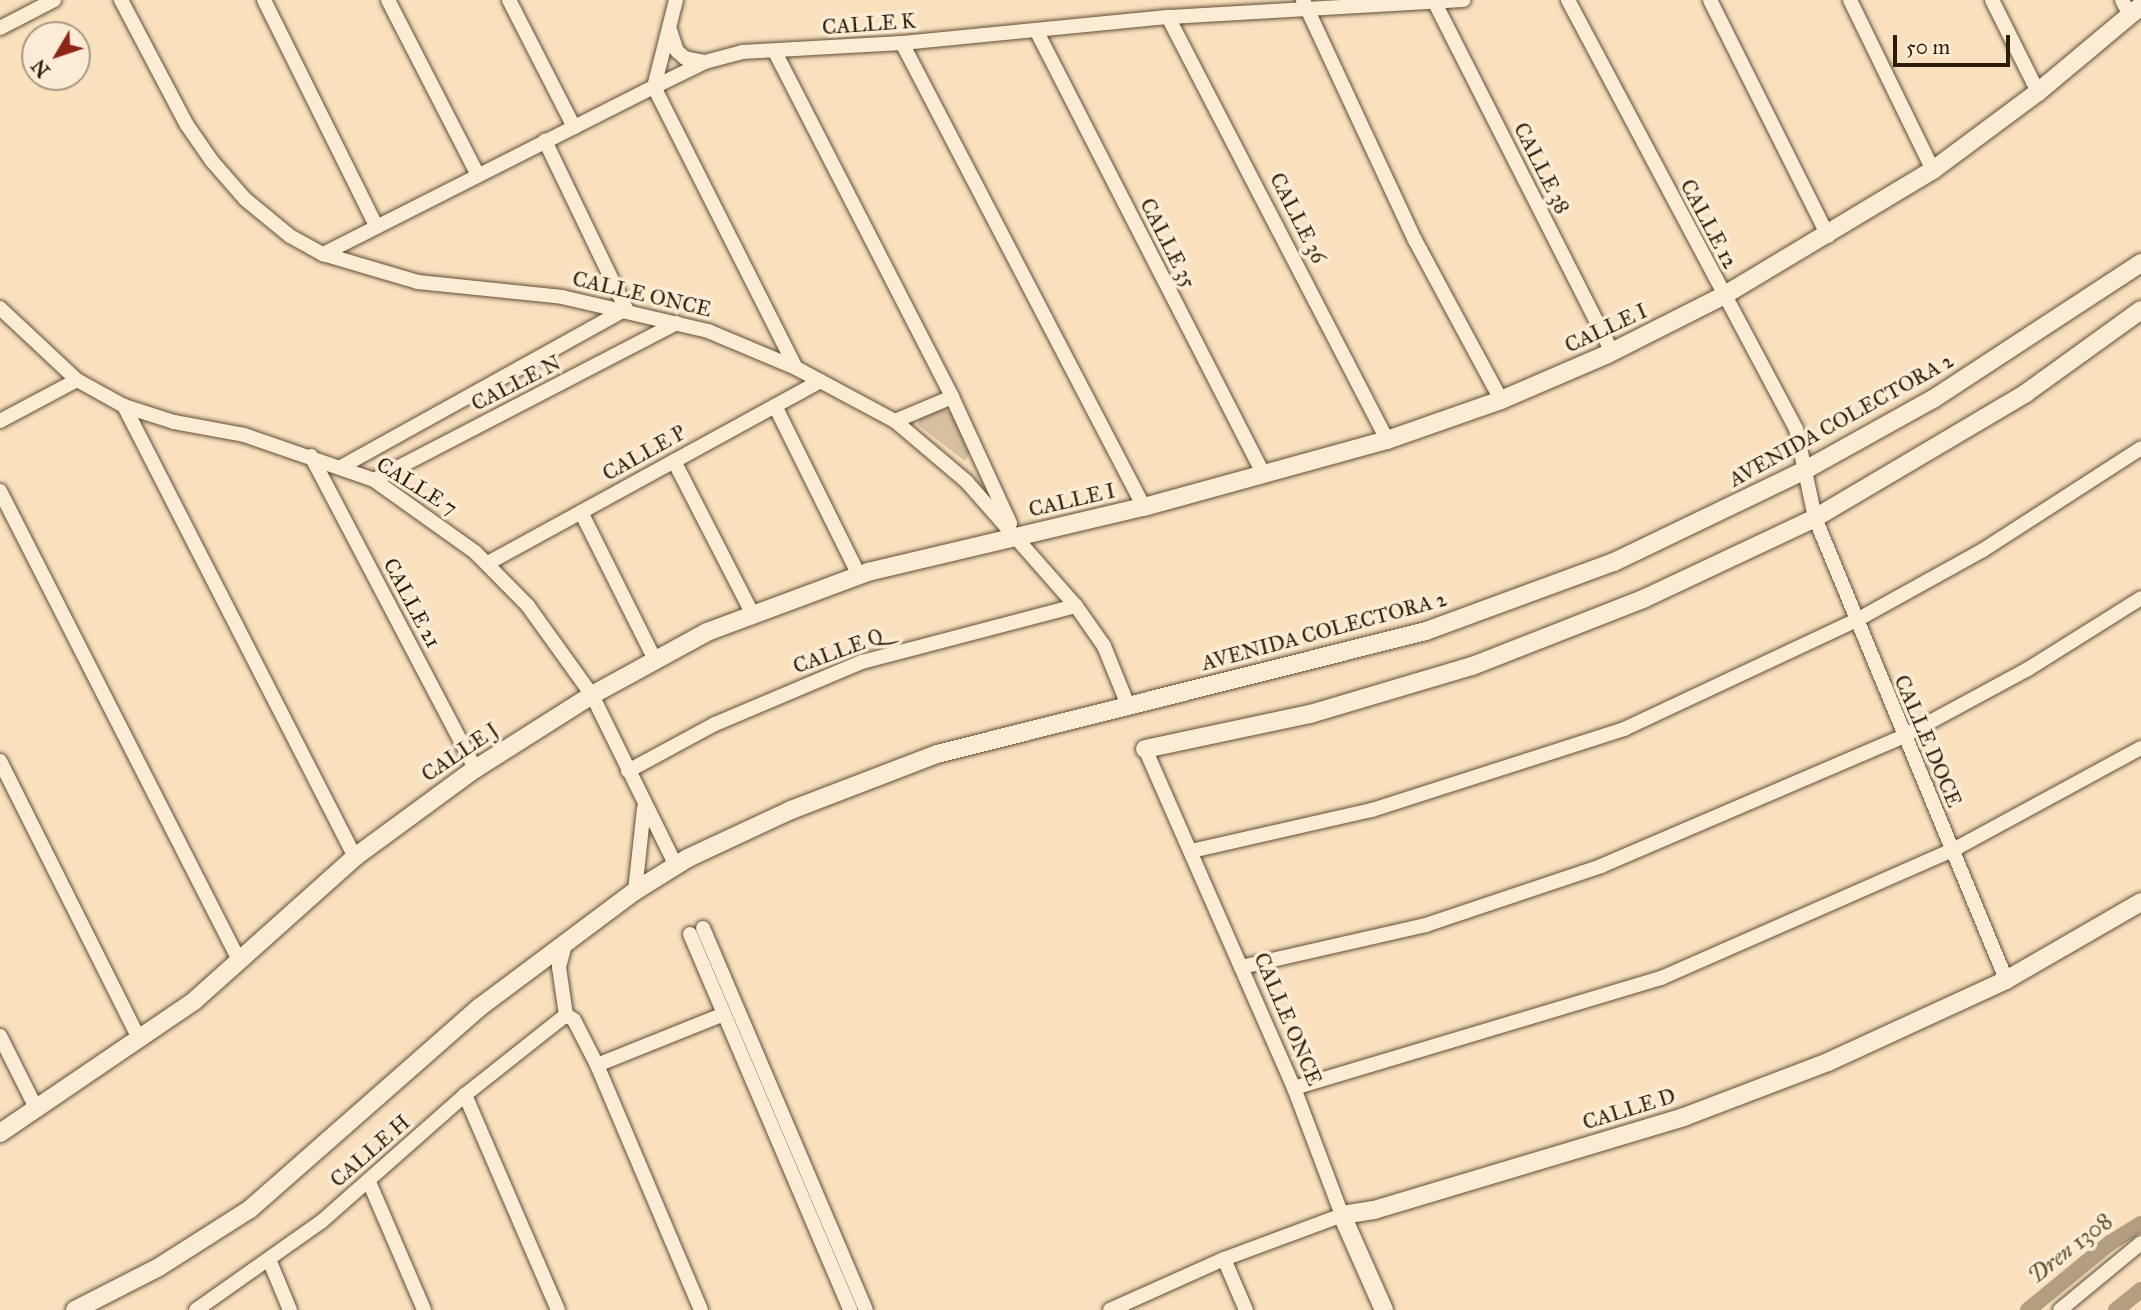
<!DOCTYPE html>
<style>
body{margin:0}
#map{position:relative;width:2141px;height:1310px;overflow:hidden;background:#fae1be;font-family:"IM FELL Great Primer",serif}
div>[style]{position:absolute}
.green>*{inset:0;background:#d7c0a0}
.canal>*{height:16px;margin:-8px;padding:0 8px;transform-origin:8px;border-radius:8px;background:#b49e81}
.roads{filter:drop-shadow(0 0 2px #604e38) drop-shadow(0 0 2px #604e38)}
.minor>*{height:14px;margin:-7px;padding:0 7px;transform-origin:7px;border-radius:7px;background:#fcecd5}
.tertiary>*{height:18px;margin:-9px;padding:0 9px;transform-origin:9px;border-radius:9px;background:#fcecd5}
span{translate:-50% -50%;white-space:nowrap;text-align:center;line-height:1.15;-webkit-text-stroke:7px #fcecd5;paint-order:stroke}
.street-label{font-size:21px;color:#2c1d0b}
.water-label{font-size:23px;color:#62513a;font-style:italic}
.north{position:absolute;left:21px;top:21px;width:70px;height:70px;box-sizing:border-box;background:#fcecd5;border:2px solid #a99984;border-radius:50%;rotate:231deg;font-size:19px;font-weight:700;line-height:28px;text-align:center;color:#2c1d0b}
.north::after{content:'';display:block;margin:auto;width:24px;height:32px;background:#8f2418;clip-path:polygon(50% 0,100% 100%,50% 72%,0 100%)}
.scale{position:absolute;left:1893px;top:35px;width:117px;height:32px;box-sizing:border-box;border:4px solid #2c1d0b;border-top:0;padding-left:9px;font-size:21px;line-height:24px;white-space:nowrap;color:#2c1d0b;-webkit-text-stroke:5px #fcecd5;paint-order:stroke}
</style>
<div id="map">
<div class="green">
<i style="clip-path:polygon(941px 407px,952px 414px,971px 450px,965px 461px,918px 425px,919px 419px)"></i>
</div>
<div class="canal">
<i style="left:2028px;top:1310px;width:106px;rotate:-39.3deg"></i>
<i style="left:2110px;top:1243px;width:36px;rotate:-32deg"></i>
<i style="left:2116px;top:1310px;width:32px;rotate:-39deg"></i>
</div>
<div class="roads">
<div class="minor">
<i style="left:121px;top:0;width:141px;rotate:62.2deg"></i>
<i style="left:187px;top:125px;width:44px;rotate:55.2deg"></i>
<i style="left:212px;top:161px;width:50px;rotate:49deg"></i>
<i style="left:245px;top:199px;width:58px;rotate:39.4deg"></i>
<i style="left:290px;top:236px;width:38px;rotate:29deg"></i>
<i style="left:323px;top:254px;width:99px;rotate:16.4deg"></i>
<i style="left:418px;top:282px;width:145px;rotate:5.9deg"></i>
<i style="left:562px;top:297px;width:150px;rotate:13.1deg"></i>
<i style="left:708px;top:331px;width:95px;rotate:22.8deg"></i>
<i style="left:796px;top:368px;width:112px;rotate:28.2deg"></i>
<i style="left:895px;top:421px;width:93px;rotate:40.2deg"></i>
<i style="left:966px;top:481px;width:167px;rotate:48.7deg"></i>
<i style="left:1076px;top:606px;width:49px;rotate:55deg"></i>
<i style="left:1104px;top:646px;width:64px;rotate:67.9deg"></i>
<i style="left:264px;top:0;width:252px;rotate:63.6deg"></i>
<i style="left:388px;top:0;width:197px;rotate:62.8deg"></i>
<i style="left:509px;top:0;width:143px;rotate:62.9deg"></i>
<i style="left:676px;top:0;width:90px;rotate:104.2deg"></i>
<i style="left:654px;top:87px;width:315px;rotate:63.2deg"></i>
<i style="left:1303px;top:0;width:265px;rotate:65deg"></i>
<i style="left:1415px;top:240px;width:182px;rotate:61.7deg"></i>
<i style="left:1568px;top:0;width:486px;rotate:62deg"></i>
<i style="left:1796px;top:429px;width:91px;rotate:77.9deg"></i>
<i style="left:1815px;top:518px;width:500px;rotate:67.5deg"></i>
<i style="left:1710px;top:0;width:264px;rotate:63.4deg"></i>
<i style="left:1850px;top:0;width:189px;rotate:64deg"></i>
<i style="left:1992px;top:0;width:103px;rotate:63.4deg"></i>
<i style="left:2122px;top:0;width:18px;rotate:63deg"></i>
<i style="left:1435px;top:3px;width:391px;rotate:63.1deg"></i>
<i style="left:1168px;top:17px;width:476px;rotate:62.6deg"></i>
<i style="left:0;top:28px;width:61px;rotate:-27.4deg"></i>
<i style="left:670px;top:30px;width:22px;rotate:72deg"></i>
<i style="left:677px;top:51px;width:11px;rotate:41deg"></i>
<i style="left:685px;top:58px;width:19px;rotate:12deg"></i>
<i style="left:1036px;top:30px;width:500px;rotate:62.87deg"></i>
<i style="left:902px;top:43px;width:523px;rotate:62.46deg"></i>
<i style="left:775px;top:52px;width:388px;rotate:62.8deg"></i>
<i style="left:952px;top:397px;width:139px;rotate:65.3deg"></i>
<i style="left:323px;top:254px;width:371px;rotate:-26.8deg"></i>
<i style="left:654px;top:87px;width:57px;rotate:-26.1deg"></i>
<i style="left:705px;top:62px;width:38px;rotate:-15deg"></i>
<i style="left:742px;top:52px;width:160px;rotate:-3.2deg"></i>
<i style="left:902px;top:43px;width:267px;rotate:-5.6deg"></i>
<i style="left:1168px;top:17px;width:296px;rotate:-3.3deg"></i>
<i style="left:0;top:308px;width:105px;rotate:43.1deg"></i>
<i style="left:77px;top:380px;width:54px;rotate:29deg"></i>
<i style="left:124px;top:406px;width:52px;rotate:17.7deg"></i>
<i style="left:174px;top:422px;width:71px;rotate:10.5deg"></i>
<i style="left:244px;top:435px;width:138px;rotate:19.1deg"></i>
<i style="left:374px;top:480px;width:124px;rotate:35.5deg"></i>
<i style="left:475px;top:552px;width:76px;rotate:45.5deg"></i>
<i style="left:528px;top:606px;width:110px;rotate:54.3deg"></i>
<i style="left:592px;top:695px;width:191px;rotate:63.8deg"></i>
<i style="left:124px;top:406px;width:507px;rotate:62.88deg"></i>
<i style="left:775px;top:406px;width:189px;rotate:63.6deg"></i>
<i style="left:0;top:421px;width:87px;rotate:-28deg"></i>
<i style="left:895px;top:421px;width:62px;rotate:-22.8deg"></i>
<i style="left:311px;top:456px;width:353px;rotate:62.3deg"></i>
<i style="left:674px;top:461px;width:171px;rotate:62.8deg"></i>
<i style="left:341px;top:467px;width:326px;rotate:-29deg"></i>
<i style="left:626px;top:309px;width:187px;rotate:-115.7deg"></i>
<i style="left:374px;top:480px;width:341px;rotate:-27.4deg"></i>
<i style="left:0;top:491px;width:526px;rotate:63deg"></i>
<i style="left:581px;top:512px;width:165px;rotate:63.4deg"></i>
<i style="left:488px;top:563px;width:379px;rotate:-28.7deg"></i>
<i style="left:0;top:761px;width:312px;rotate:63.4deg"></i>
<i style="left:628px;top:771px;width:99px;rotate:-28.4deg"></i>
<i style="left:715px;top:724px;width:160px;rotate:-22.9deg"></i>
<i style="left:862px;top:662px;width:221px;rotate:-14.7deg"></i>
<i style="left:1191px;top:851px;width:186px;rotate:-12.8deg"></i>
<i style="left:1372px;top:810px;width:265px;rotate:-17.8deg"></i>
<i style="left:1624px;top:729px;width:255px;rotate:-25.1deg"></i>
<i style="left:1855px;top:621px;width:146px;rotate:-29deg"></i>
<i style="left:1983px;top:550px;width:188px;rotate:-32.8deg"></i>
<i style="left:635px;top:891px;width:83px;rotate:-83.8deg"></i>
<i style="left:703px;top:928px;width:415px;rotate:66.9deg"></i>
<i style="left:690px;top:934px;width:409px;rotate:66.9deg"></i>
<i style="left:1241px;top:967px;width:190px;rotate:-12.8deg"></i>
<i style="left:1426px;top:925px;width:185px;rotate:-18.6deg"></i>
<i style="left:1601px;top:866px;width:330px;rotate:-23.2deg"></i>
<i style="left:1904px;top:736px;width:141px;rotate:-28.4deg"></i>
<i style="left:2028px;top:669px;width:133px;rotate:-32.1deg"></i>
<i style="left:566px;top:1015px;width:9px;rotate:32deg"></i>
<i style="left:574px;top:1020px;width:51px;rotate:62.9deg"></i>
<i style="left:597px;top:1065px;width:266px;rotate:67deg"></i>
<i style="left:566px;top:1015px;width:49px;rotate:-98.3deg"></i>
<i style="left:559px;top:967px;width:27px;rotate:-75deg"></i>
<i style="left:0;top:1036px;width:83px;rotate:63.4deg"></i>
<i style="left:597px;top:1065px;width:137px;rotate:-21.9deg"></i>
<i style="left:1294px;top:1088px;width:383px;rotate:-16.7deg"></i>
<i style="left:1661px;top:978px;width:317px;rotate:-23.7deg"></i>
<i style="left:1951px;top:851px;width:216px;rotate:-28.5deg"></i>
<i style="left:465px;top:1095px;width:234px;rotate:66.6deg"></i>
<i style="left:369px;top:1182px;width:139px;rotate:66.7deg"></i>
<i style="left:1224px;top:1259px;width:56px;rotate:66.7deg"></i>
<i style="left:270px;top:1262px;width:52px;rotate:67.4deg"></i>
<i style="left:196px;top:1310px;width:154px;rotate:-35.2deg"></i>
<i style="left:322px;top:1221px;width:191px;rotate:-41.4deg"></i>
<i style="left:465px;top:1095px;width:129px;rotate:-38.4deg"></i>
<i style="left:1110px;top:1310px;width:125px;rotate:-24.1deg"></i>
<i style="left:1224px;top:1259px;width:126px;rotate:-20.4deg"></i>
<i style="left:1342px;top:1215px;width:136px;rotate:-110.7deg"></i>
<i style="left:1294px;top:1088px;width:370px;rotate:-113.7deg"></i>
<i style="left:2060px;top:1310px;width:105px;rotate:-39.6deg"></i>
</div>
<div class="tertiary">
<i style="left:1145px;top:749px;width:169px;rotate:-12deg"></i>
<i style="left:1310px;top:714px;width:169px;rotate:-16.5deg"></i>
<i style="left:1472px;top:666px;width:184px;rotate:-21.4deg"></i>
<i style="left:1643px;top:599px;width:190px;rotate:-25.2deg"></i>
<i style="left:1815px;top:518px;width:245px;rotate:-30.6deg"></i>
<i style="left:2026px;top:393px;width:142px;rotate:-35.8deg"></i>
<i style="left:0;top:1133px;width:235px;rotate:-34.2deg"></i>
<i style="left:194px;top:1001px;width:216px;rotate:-41.8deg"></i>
<i style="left:355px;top:857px;width:149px;rotate:-36.3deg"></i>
<i style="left:475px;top:769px;width:138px;rotate:-32.3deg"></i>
<i style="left:592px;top:695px;width:131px;rotate:-28.7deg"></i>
<i style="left:707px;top:632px;width:172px;rotate:-20.4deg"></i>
<i style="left:868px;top:572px;width:284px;rotate:-13.3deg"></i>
<i style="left:1144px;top:507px;width:252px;rotate:-15.4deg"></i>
<i style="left:1387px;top:440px;width:121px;rotate:-19.3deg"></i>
<i style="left:1501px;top:400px;width:116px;rotate:-23.3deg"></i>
<i style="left:1608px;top:354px;width:129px;rotate:-26.8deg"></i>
<i style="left:1723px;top:296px;width:245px;rotate:-31deg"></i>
<i style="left:1933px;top:170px;width:131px;rotate:-36.6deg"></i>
<i style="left:2038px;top:92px;width:134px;rotate:-39.9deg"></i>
<i style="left:75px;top:1310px;width:94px;rotate:-27.1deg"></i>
<i style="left:159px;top:1267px;width:108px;rotate:-32.5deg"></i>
<i style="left:250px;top:1209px;width:306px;rotate:-41.3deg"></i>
<i style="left:480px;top:1007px;width:194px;rotate:-36.8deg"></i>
<i style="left:635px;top:891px;width:62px;rotate:-31.9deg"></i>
<i style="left:688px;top:858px;width:114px;rotate:-25deg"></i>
<i style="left:791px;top:810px;width:156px;rotate:-21deg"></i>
<i style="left:937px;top:754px;width:504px;rotate:-14.12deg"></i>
<i style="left:1426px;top:631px;width:200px;rotate:-20.2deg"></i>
<i style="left:1614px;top:562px;width:214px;rotate:-25.7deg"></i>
<i style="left:1807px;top:469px;width:144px;rotate:-29.1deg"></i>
<i style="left:1933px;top:399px;width:249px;rotate:-33.2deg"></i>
<i style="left:1384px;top:1310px;width:104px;rotate:-113.9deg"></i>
<i style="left:1342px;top:1215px;width:32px;rotate:-9deg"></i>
<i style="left:1374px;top:1210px;width:324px;rotate:-16.7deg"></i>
<i style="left:1684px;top:1117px;width:154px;rotate:-20.9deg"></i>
<i style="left:1828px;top:1062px;width:196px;rotate:-24.7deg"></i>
<i style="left:2006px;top:980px;width:156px;rotate:-30deg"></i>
</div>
</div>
<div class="street-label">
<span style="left:869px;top:24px;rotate:-4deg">CALLE K</span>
<span style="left:1542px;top:168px;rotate:63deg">CALLE 38</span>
<span style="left:1298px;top:218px;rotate:63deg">CALLE 36</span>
<span style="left:1709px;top:224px;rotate:62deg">CALLE 12</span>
<span style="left:1168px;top:243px;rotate:63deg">CALLE 35</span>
<span style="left:642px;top:294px;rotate:13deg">CALLE ONCE</span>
<span style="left:1606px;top:328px;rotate:-25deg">CALLE I</span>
<span style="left:516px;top:383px;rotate:-27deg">CALLE N</span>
<span style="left:1841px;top:420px;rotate:-29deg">AVENIDA COLECTORA 2</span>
<span style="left:644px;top:453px;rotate:-29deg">CALLE P</span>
<span style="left:417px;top:486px;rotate:32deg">CALLE 7</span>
<span style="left:1072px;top:500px;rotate:-13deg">CALLE I</span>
<span style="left:412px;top:603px;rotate:62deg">CALLE 21</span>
<span style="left:1324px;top:631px;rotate:-15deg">AVENIDA COLECTORA 2</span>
<span style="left:838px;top:651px;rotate:-20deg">CALLE Q</span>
<span style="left:1928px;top:741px;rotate:67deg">CALLE DOCE</span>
<span style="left:460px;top:752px;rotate:-34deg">CALLE J</span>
<span style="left:1288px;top:1019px;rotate:67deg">CALLE ONCE</span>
<span style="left:1629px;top:1109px;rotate:-17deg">CALLE D</span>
<span style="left:370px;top:1151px;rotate:-41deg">CALLE H</span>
</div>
<div class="water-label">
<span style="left:2070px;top:1248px;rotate:-38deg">Dren 1308</span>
</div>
<div class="north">N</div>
<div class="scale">50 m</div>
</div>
